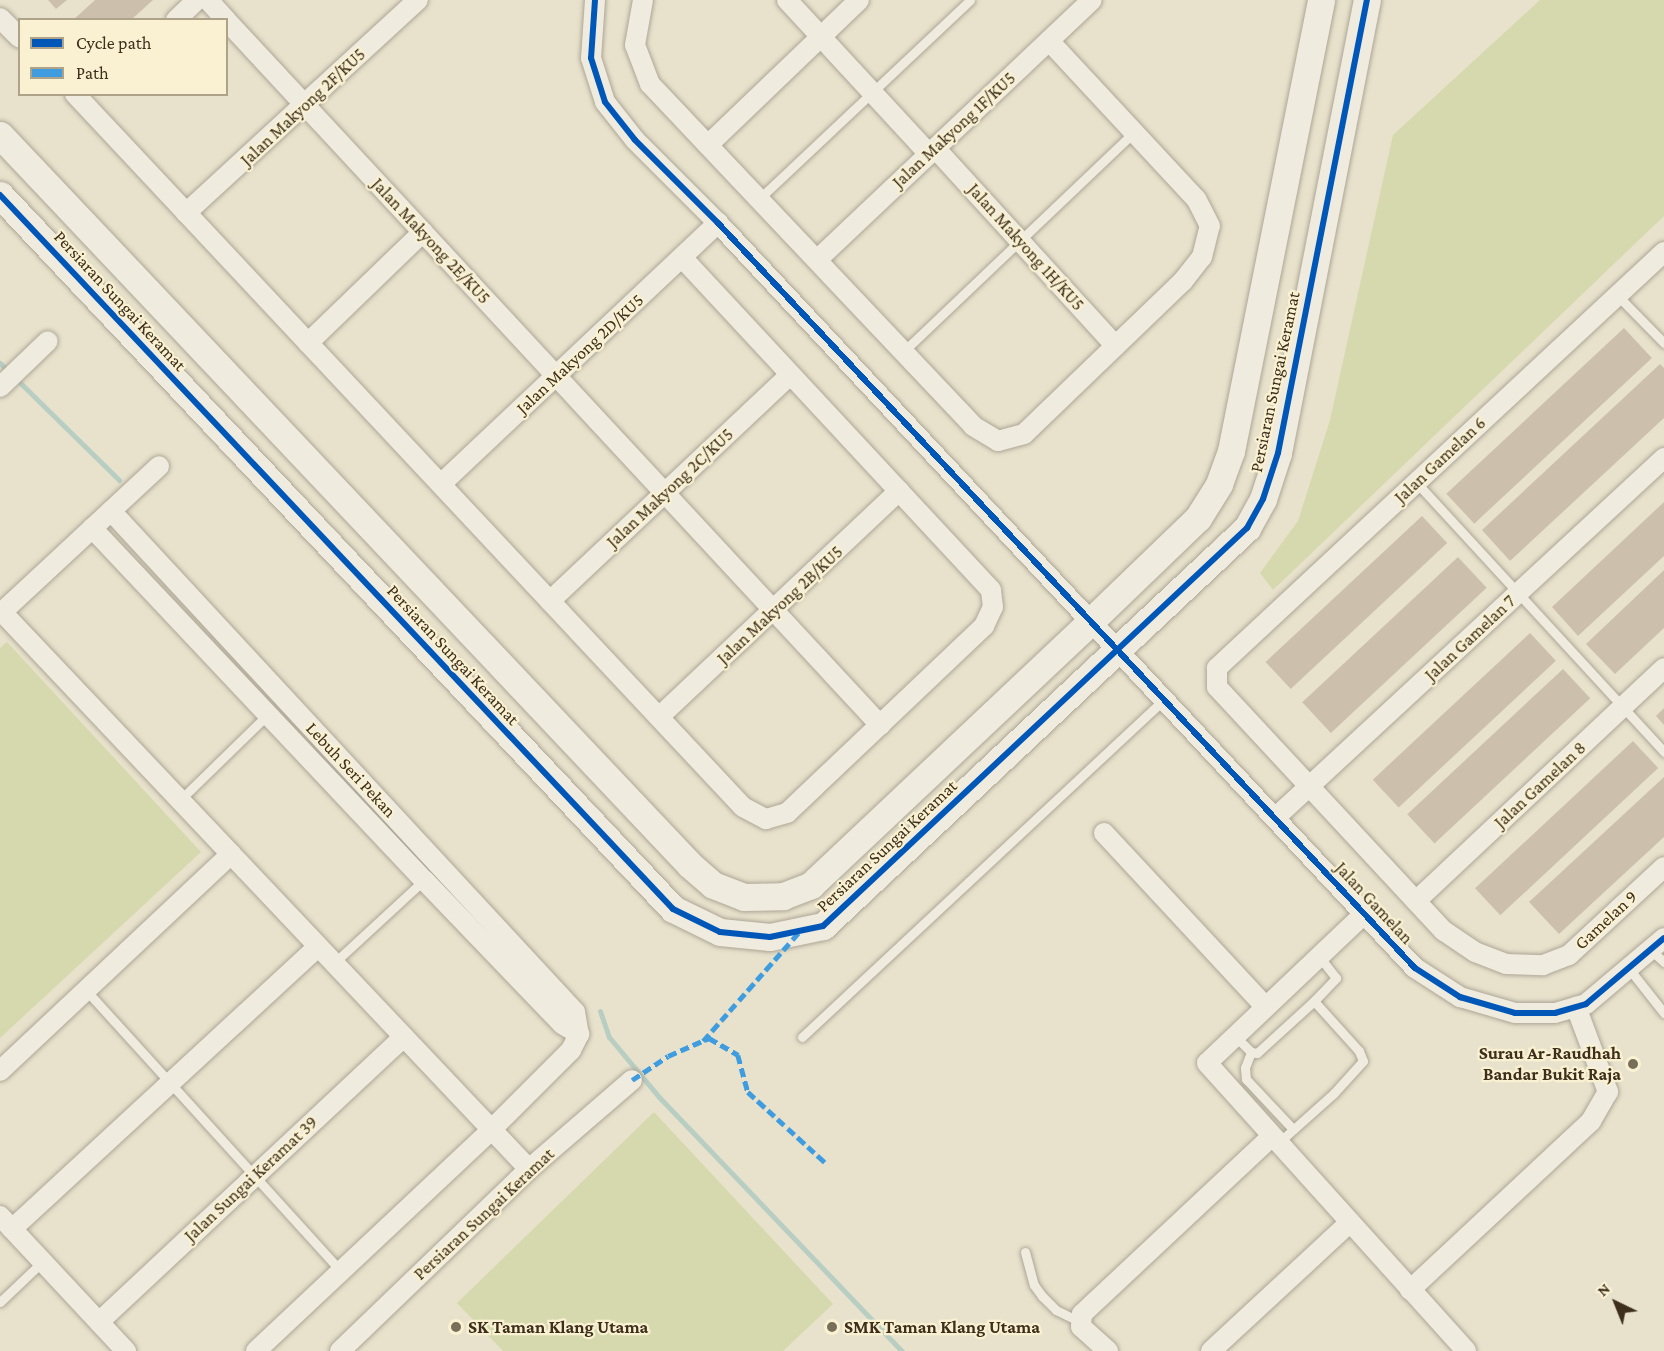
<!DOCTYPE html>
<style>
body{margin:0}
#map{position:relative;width:1664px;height:1351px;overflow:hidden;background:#e8e2cc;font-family:"Crimson Pro",serif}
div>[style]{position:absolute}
.green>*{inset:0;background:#d5d9ad}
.stream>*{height:5px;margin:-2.5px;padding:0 2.5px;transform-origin:2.5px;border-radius:2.5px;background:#b8cec2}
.building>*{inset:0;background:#ccc0ad;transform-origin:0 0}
.roads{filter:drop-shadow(0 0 2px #ada696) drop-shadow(0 0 2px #ada696)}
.lane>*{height:9px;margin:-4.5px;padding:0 4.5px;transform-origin:4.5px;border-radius:4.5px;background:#efebdf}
.street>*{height:20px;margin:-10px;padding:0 10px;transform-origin:10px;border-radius:10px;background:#efebdf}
.secondary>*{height:27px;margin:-13.5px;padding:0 13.5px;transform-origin:13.5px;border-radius:13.5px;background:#efebdf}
.quiet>*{height:4.5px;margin-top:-2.25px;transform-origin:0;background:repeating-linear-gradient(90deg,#3f9ddf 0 9px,transparent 0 13.5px)}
.cycleway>*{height:6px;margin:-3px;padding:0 3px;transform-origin:3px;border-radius:3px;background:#0057b8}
.dots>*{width:16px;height:16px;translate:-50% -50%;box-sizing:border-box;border:3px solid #f9f1d2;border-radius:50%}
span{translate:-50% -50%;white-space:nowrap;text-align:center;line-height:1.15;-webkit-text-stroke:4.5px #f9f1d2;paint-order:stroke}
.street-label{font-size:18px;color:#3d2f1c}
.poi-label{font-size:18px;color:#3d2f1c;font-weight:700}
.right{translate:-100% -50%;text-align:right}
.left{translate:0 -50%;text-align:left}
.legend{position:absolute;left:18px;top:18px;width:210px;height:78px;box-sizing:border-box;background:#f9f1d2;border:2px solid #aea389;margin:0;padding:8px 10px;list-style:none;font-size:18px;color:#3d2f1c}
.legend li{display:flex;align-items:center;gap:12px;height:30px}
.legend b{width:30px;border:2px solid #aea389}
.north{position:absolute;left:1586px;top:1273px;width:60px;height:60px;-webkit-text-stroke:4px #f9f1d2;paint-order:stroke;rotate:317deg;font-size:16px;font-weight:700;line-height:24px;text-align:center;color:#3d2f1c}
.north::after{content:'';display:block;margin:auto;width:21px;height:27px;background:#3d2f1c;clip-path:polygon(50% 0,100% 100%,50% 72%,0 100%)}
</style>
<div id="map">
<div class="green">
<i style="clip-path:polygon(1540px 0,1664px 0,1664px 216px,1273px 590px,1260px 573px,1298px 521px,1330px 420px,1393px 135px)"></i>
<i style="clip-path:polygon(7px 642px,201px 852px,0 1038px,0 648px)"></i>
<i style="clip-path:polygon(654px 1112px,833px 1304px,783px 1351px,503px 1351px,457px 1303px)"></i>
</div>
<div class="stream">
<i style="left:0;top:363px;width:167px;rotate:44.5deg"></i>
<i style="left:600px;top:1011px;width:28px;rotate:71deg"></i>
<i style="left:609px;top:1037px;width:78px;rotate:50.2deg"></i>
<i style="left:659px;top:1097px;width:352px;rotate:46.3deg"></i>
</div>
<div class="building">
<i style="clip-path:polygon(48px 0,67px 0,56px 9px)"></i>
<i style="clip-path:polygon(95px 0,153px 0,131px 20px,73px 20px)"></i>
<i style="left:1624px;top:328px;width:41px;height:243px;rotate:47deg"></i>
<i style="clip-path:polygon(1660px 364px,1664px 368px,1664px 418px,1510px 561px,1482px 530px)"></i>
<i style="clip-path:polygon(1664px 502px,1664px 556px,1578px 636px,1552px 607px)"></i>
<i style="left:1422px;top:516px;width:37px;height:214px;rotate:47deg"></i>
<i style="left:1458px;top:557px;width:42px;height:213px;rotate:47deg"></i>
<i style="clip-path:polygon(1664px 570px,1664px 628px,1615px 674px,1586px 644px)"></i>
<i style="left:1530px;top:633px;width:38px;height:215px;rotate:47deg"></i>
<i style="left:1563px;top:669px;width:40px;height:213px;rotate:47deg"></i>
<i style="clip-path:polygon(1664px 708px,1664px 725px,1656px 716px)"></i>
<i style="left:1633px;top:741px;width:37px;height:216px;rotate:47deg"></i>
<i style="clip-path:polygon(1664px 777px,1664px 837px,1559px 934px,1529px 902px)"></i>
</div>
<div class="roads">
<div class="lane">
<i style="left:759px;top:199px;width:290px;rotate:-43.3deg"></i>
<i style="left:1618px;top:296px;width:66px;rotate:45.6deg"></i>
<i style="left:903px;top:352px;width:319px;rotate:-43.6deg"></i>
<i style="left:1416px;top:482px;width:367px;rotate:47.4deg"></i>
<i style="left:180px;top:800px;width:123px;rotate:-44.3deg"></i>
<i style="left:1651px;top:950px;width:18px;rotate:43deg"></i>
<i style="left:334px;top:963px;width:122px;rotate:-42.7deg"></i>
<i style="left:1630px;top:970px;width:55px;rotate:51.7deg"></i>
<i style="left:85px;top:989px;width:381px;rotate:47.8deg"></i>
<i style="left:1235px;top:1036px;width:23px;rotate:45deg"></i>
<i style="left:1251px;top:1052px;width:6px;rotate:9deg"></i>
<i style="left:1257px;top:1053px;width:77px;rotate:-42.4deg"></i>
<i style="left:1314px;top:1001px;width:32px;rotate:-46deg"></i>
<i style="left:1336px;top:978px;width:28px;rotate:-128deg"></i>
<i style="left:802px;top:1037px;width:495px;rotate:-43deg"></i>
<i style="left:1251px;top:1052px;width:17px;rotate:111deg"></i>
<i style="left:1245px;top:1068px;width:11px;rotate:85deg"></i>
<i style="left:1246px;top:1079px;width:69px;rotate:46.8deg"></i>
<i style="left:1277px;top:1144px;width:76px;rotate:-41.8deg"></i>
<i style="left:1334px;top:1093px;width:43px;rotate:-47.8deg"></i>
<i style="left:1363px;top:1061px;width:11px;rotate:-112deg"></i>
<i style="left:1359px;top:1051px;width:67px;rotate:-132deg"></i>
<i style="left:1025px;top:1252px;width:34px;rotate:75deg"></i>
<i style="left:1034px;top:1285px;width:14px;rotate:54deg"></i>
<i style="left:1042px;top:1296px;width:20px;rotate:45deg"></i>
<i style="left:1056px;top:1310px;width:25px;rotate:26deg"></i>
<i style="left:0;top:1302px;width:58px;rotate:-43.6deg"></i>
</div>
<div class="street">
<i style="left:208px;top:0;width:27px;rotate:48deg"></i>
<i style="left:595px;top:0;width:58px;rotate:93.9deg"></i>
<i style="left:591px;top:58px;width:46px;rotate:72.3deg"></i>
<i style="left:605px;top:102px;width:48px;rotate:51.7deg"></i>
<i style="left:635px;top:140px;width:117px;rotate:45deg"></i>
<i style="left:718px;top:223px;width:1020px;rotate:46.91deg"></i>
<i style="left:1415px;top:968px;width:54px;rotate:32.8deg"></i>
<i style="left:1460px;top:997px;width:57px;rotate:16.2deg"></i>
<i style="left:1515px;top:1013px;width:40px"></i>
<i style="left:1555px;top:1013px;width:32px;rotate:-16deg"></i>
<i style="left:1586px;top:1004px;width:102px;rotate:-40.2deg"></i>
<i style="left:643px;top:0;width:46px;rotate:100.1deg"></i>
<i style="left:635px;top:45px;width:42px;rotate:69deg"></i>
<i style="left:650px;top:84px;width:470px;rotate:46.6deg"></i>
<i style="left:973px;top:426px;width:29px;rotate:31deg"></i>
<i style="left:998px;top:441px;width:27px;rotate:-15deg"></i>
<i style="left:1024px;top:434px;width:221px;rotate:-43.9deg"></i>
<i style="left:1183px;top:281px;width:31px;rotate:-52deg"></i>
<i style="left:1202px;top:257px;width:32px;rotate:-76deg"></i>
<i style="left:1210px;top:226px;width:30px;rotate:-117deg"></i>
<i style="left:1196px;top:199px;width:216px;rotate:-132.9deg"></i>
<i style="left:787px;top:0;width:209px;rotate:47.3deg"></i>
<i style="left:0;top:18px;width:28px;rotate:45deg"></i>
<i style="left:176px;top:20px;width:29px;rotate:-44deg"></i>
<i style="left:226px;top:20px;width:962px;rotate:47.15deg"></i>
<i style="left:75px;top:94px;width:977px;rotate:46.87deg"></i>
<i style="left:743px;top:807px;width:26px;rotate:28deg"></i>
<i style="left:766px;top:819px;width:22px;rotate:-16deg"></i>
<i style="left:787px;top:813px;width:272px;rotate:-43.5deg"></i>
<i style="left:984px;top:626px;width:21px;rotate:-65deg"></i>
<i style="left:993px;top:607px;width:17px;rotate:-97deg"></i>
<i style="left:991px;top:590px;width:454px;rotate:-132.9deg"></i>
<i style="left:708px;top:145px;width:209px;rotate:-43.8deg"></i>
<i style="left:935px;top:148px;width:268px;rotate:47.6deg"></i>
<i style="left:186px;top:213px;width:315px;rotate:-42.6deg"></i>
<i style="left:1664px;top:252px;width:611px;rotate:137.06deg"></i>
<i style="left:1217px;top:668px;width:19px;rotate:90deg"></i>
<i style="left:1217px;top:687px;width:333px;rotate:47.1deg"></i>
<i style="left:1444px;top:931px;width:37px;rotate:34deg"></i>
<i style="left:1475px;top:952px;width:33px;rotate:21deg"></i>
<i style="left:1506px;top:964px;width:37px;rotate:2deg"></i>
<i style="left:1543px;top:965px;width:28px;rotate:-21deg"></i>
<i style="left:1569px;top:955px;width:129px;rotate:-42.8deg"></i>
<i style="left:817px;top:260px;width:378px;rotate:-43.4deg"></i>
<i style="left:308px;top:343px;width:160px;rotate:-44deg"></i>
<i style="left:0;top:387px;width:66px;rotate:-43.8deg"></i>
<i style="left:441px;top:484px;width:381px;rotate:-43.3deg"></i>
<i style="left:111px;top:511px;width:683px;rotate:47.2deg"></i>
<i style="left:575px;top:1012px;width:22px;rotate:80deg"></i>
<i style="left:92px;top:528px;width:484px;rotate:46.7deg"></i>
<i style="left:424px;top:880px;width:199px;rotate:46.2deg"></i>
<i style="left:562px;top:1024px;width:20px;rotate:30deg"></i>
<i style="left:550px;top:601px;width:330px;rotate:-43.3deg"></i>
<i style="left:2px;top:612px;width:767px;rotate:46.59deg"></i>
<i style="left:0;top:614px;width:217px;rotate:-42.9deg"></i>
<i style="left:659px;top:717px;width:330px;rotate:-43.3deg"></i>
<i style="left:1275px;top:818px;width:530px;rotate:-42.78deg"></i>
<i style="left:1104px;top:833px;width:236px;rotate:47.1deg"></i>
<i style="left:1416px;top:901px;width:340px;rotate:-43.2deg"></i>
<i style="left:1364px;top:914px;width:216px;rotate:136.5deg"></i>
<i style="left:1207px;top:1063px;width:387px;rotate:48deg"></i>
<i style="left:0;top:1071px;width:317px;rotate:-43.2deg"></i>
<i style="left:0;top:1216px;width:185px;rotate:47deg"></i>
<i style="left:12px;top:1229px;width:416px;rotate:-42.7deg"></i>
<i style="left:1410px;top:1290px;width:248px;rotate:-43deg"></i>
<i style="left:1591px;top:1121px;width:34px;rotate:-60deg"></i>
<i style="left:1608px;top:1092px;width:91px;rotate:-110.6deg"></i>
<i style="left:99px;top:1322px;width:417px;rotate:-43.1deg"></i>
<i style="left:256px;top:1351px;width:324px;rotate:-43.2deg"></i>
<i style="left:492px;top:1129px;width:112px;rotate:-45deg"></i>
<i style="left:571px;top:1050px;width:18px;rotate:-63deg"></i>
<i style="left:340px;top:1351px;width:262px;rotate:-43.9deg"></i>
<i style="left:529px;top:1169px;width:136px;rotate:-40.8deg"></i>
<i style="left:1108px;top:1351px;width:36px;rotate:-138deg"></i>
<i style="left:1081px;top:1327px;width:13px;rotate:-86deg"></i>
<i style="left:1082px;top:1314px;width:259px;rotate:-43.1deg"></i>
<i style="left:1211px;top:1351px;width:188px;rotate:-42.8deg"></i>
</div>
<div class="secondary">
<i style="left:0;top:135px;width:1004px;rotate:46.61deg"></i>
<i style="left:690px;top:865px;width:30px;rotate:41deg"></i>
<i style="left:713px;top:885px;width:33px;rotate:21deg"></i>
<i style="left:744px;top:897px;width:39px;rotate:-1deg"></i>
<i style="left:783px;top:896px;width:30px;rotate:-21deg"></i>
<i style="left:811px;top:885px;width:386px;rotate:-43.3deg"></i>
<i style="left:1092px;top:620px;width:147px;rotate:-43.9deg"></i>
<i style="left:1198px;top:518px;width:40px;rotate:-58deg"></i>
<i style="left:1219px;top:484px;width:35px;rotate:-70deg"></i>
<i style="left:1231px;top:451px;width:460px;rotate:-78.7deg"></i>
<i style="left:0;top:195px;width:981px;rotate:46.69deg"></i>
<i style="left:673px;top:909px;width:52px;rotate:26.1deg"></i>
<i style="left:720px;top:932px;width:50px;rotate:5.7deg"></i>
<i style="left:770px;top:937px;width:54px;rotate:-11.7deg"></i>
<i style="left:823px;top:926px;width:582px;rotate:-43.19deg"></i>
<i style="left:1247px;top:528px;width:33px;rotate:-61deg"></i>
<i style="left:1263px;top:499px;width:48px;rotate:-71.9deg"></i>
<i style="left:1278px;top:453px;width:462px;rotate:-78.9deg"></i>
</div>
</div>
<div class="quiet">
<i style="left:703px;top:1041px;width:147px;rotate:-48.6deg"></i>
<i style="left:632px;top:1080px;width:43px;rotate:-33.7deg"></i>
<i style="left:668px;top:1056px;width:45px;rotate:-23.7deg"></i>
<i style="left:709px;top:1038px;width:34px;rotate:30deg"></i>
<i style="left:738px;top:1055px;width:38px;rotate:75deg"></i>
<i style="left:748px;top:1092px;width:108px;rotate:42.4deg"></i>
</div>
<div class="cycleway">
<i style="left:595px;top:0;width:58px;rotate:93.9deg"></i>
<i style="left:591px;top:58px;width:46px;rotate:72.3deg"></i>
<i style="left:605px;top:102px;width:48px;rotate:51.7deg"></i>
<i style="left:635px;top:140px;width:117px;rotate:45deg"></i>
<i style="left:718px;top:223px;width:1020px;rotate:46.91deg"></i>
<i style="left:1415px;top:968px;width:54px;rotate:32.8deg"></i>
<i style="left:1460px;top:997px;width:57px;rotate:16.2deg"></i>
<i style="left:1515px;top:1013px;width:40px"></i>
<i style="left:1555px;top:1013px;width:32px;rotate:-16deg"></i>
<i style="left:1586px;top:1004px;width:102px;rotate:-40.2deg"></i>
<i style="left:0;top:195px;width:981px;rotate:46.69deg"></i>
<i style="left:673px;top:909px;width:52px;rotate:26.1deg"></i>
<i style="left:720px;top:932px;width:50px;rotate:5.7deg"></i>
<i style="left:770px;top:937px;width:54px;rotate:-11.7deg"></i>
<i style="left:823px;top:926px;width:582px;rotate:-43.19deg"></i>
<i style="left:1247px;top:528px;width:33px;rotate:-61deg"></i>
<i style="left:1263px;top:499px;width:48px;rotate:-71.9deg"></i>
<i style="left:1278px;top:453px;width:462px;rotate:-78.9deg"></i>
</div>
<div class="dots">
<i style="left:1633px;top:1064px;background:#796e5a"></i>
<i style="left:456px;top:1327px;background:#796e5a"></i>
<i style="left:832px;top:1327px;background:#796e5a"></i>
</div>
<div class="street-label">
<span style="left:303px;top:107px;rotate:-43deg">Jalan Makyong 2F/KU5</span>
<span style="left:954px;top:130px;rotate:-43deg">Jalan Makyong 1F/KU5</span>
<span style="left:431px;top:241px;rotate:47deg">Jalan Makyong 2E/KU5</span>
<span style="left:1026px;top:247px;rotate:48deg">Jalan Makyong 1H/KU5</span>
<span style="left:120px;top:301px;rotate:47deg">Persiaran Sungai Keramat</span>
<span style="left:580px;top:354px;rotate:-43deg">Jalan Makyong 2D/KU5</span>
<span style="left:1275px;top:382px;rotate:-78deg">Persiaran Sungai Keramat</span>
<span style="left:1440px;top:460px;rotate:-43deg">Jalan Gamelan 6</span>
<span style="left:670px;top:488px;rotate:-43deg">Jalan Makyong 2C/KU5</span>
<span style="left:780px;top:605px;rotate:-43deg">Jalan Makyong 2B/KU5</span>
<span style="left:1470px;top:638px;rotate:-43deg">Jalan Gamelan 7</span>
<span style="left:453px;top:655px;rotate:47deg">Persiaran Sungai Keramat</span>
<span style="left:351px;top:770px;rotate:47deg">Lebuh Seri Pekan</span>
<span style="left:1540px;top:785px;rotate:-43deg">Jalan Gamelan 8</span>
<span style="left:887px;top:846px;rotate:-43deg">Persiaran Sungai Keramat</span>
<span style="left:1374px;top:903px;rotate:47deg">Jalan Gamelan</span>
<span style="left:1606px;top:920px;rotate:-43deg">Gamelan 9</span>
<span style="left:251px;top:1179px;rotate:-43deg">Jalan Sungai Keramat 39</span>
<span style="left:484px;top:1214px;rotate:-43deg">Persiaran Sungai Keramat</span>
</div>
<div class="poi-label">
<span class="right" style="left:1621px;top:1064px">Surau Ar-Raudhah<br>Bandar Bukit Raja</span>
<span class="left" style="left:468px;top:1327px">SK Taman Klang Utama</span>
<span class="left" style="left:844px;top:1327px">SMK Taman Klang Utama</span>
</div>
<ul class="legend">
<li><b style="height:8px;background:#0057b8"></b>Cycle path</li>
<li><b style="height:8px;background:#3f9ddf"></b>Path</li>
</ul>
<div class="north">N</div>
</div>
